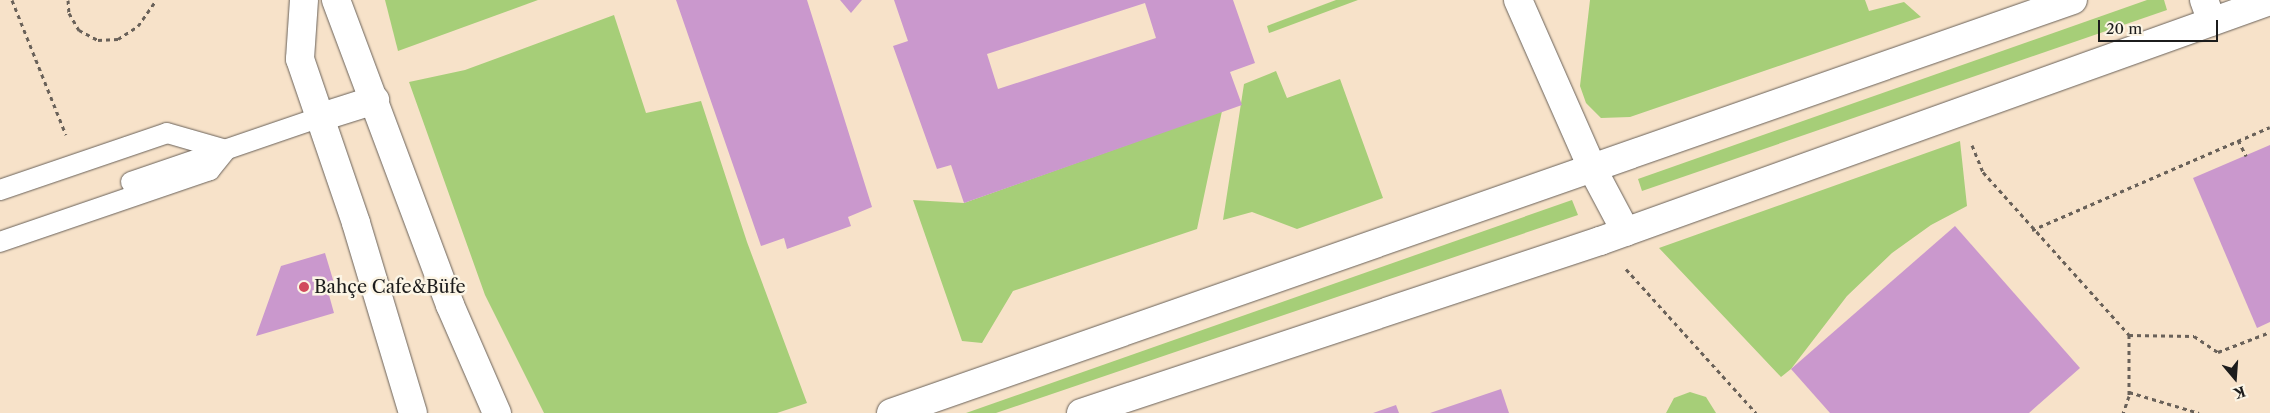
<!DOCTYPE html>
<meta charset="utf-8">
<style>
body{margin:0}
#map{position:relative;width:2270px;height:413px;overflow:hidden;background:#f7e2c9;font-family:"Libre Caslon Text",serif}
div>[style]{position:absolute}
.green>*{inset:0;background:#a6ce78}
.building>*{inset:0;background:#ca98cd}
.path>*{height:3px;margin-top:-1.5px;transform-origin:0;background:repeating-linear-gradient(90deg,#696159 0 4px,transparent 0 8px)}
.roads{filter:drop-shadow(0 0 1px #696159) drop-shadow(0 0 1px #696159)}
.lane>*{height:20px;margin:-10px;padding:0 10px;transform-origin:10px;border-radius:10px;background:#fff}
.street>*{height:28px;margin:-14px;padding:0 14px;transform-origin:14px;border-radius:14px;background:#fff}
.secondary>*{height:28px;margin:-14px;padding:0 14px;transform-origin:14px;border-radius:14px;background:#fff}
.dots>*{width:14px;height:14px;translate:-50% -50%;box-sizing:border-box;border:2px solid #fcf5e5;border-radius:50%}
span{translate:-50% -50%;white-space:nowrap;text-align:center;line-height:1.15;-webkit-text-stroke:5px #fcf5e5;paint-order:stroke}
.poi-label{font-size:18px;color:#1c1c1c}
.left{translate:0 -50%;text-align:left}
.north{position:absolute;left:2210px;top:353px;width:50px;height:50px;-webkit-text-stroke:4px #fcf5e5;paint-order:stroke;rotate:162deg;font-size:14px;font-weight:700;line-height:20px;text-align:center;color:#1c1c1c}
.north::after{content:'';display:block;margin:auto;width:18px;height:22px;background:#1c1c1c;clip-path:polygon(50% 0,100% 100%,50% 72%,0 100%)}
.scale{position:absolute;left:2098px;top:20px;width:120px;height:22px;box-sizing:border-box;border:2px solid #1c1c1c;border-top:0;padding-left:6px;font-size:15px;line-height:18px;white-space:nowrap;color:#1c1c1c;-webkit-text-stroke:4px #fcf5e5;paint-order:stroke}
</style>
<div id="map">
<div class="green">
<i style="clip-path:polygon(385px 0,538px 0,398px 51px)"></i>
<i style="clip-path:polygon(1336px 0,1358px 0,1269px 33px,1267px 26px)"></i>
<i style="clip-path:polygon(1590px 0,1865px 0,1869px 11px,1904px 2px,1921px 17px,1630px 117px,1601px 118px,1586px 103px,1580px 86px)"></i>
<i style="clip-path:polygon(2147px 0,2164px 0,2167px 10px,1642px 191px,1638px 179px)"></i>
<i style="clip-path:polygon(614px 15px,646px 113px,701px 101px,747px 242px,807px 403px,777px 413px,544px 413px,485px 295px,409px 82px,465px 70px)"></i>
<i style="clip-path:polygon(1276px 71px,1287px 98px,1340px 79px,1383px 198px,1297px 229px,1252px 212px,1223px 220px,1244px 84px)"></i>
<i style="clip-path:polygon(1222px 111px,1197px 229px,1013px 291px,982px 343px,962px 341px,913px 200px,964px 203px)"></i>
<i style="clip-path:polygon(1960px 141px,1967px 206px,1931px 225px,1892px 253px,1847px 296px,1791px 369px,1781px 377px,1659px 248px)"></i>
<i style="clip-path:polygon(1572px 200px,1578px 215px,996px 413px,966px 413px)"></i>
<i style="clip-path:polygon(1690px 392px,1706px 397px,1716px 413px,1666px 413px,1674px 398px)"></i>
</div>
<div class="building">
<i style="clip-path:polygon(676px 0,807px 0,872px 207px,848px 217px,851px 226px,787px 249px,784px 238px,761px 246px)"></i>
<i style="clip-path:polygon(840px 0,862px 0,851px 13px)"></i>
<i style="clip-path:polygon(evenodd,894px 0,1233px 0,1255px 63px,1230px 72px,1242px 105px,964px 203px,951px 165px,937px 169px,893px 46px,908px 41px,894px 0,1145px 3px,1156px 38px,998px 89px,987px 54px,1145px 3px)"></i>
<i style="clip-path:polygon(2270px 145px,2270px 322px,2257px 328px,2193px 178px)"></i>
<i style="clip-path:polygon(1955px 226px,2080px 368px,2029px 413px,1830px 413px,1791px 369px)"></i>
<i style="clip-path:polygon(325px 253px,337px 293px,329px 295px,334px 313px,256px 336px,281px 266px)"></i>
<i style="clip-path:polygon(1501px 389px,1509px 413px,1430px 413px)"></i>
<i style="clip-path:polygon(1396px 405px,1399px 413px,1373px 413px)"></i>
</div>
<div class="path">
<i style="left:12px;top:0;width:145px;rotate:68.2deg"></i>
<i style="left:68px;top:0;width:13px;rotate:86deg"></i>
<i style="left:69px;top:13px;width:20px;rotate:60deg"></i>
<i style="left:79px;top:30px;width:21px;rotate:28deg"></i>
<i style="left:98px;top:40px;width:20px;rotate:-3deg"></i>
<i style="left:118px;top:39px;width:24px;rotate:-33deg"></i>
<i style="left:138px;top:26px;width:32px;rotate:-55deg"></i>
<i style="left:2238px;top:140px;width:18px;rotate:63deg"></i>
<i style="left:1972px;top:145px;width:29px;rotate:68deg"></i>
<i style="left:1983px;top:172px;width:219px;rotate:48.1deg"></i>
<i style="left:2129px;top:335px;width:61px;rotate:90deg"></i>
<i style="left:2129px;top:396px;width:18px;rotate:109deg"></i>
<i style="left:2032px;top:230px;width:259px;rotate:-23.4deg"></i>
<i style="left:1626px;top:269px;width:194px;rotate:47.9deg"></i>
<i style="left:2129px;top:335px;width:65px;rotate:0.9deg"></i>
<i style="left:2194px;top:336px;width:29px;rotate:34deg"></i>
<i style="left:2218px;top:352px;width:56px;rotate:-21deg"></i>
<i style="left:2129px;top:392px;width:73px;rotate:16.7deg"></i>
</div>
<div class="roads">
<div class="lane">
<i style="left:131px;top:182px;width:198px;rotate:-18.9deg"></i>
<i style="left:0;top:190px;width:176px;rotate:-18.8deg"></i>
<i style="left:167px;top:133px;width:61px;rotate:16.1deg"></i>
<i style="left:226px;top:150px;width:26px;rotate:129deg"></i>
<i style="left:210px;top:170px;width:222px;rotate:161.1deg"></i>
</div>
<div class="street">
<i style="left:304px;top:0;width:59px;rotate:93.9deg"></i>
<i style="left:300px;top:59px;width:173px;rotate:71.1deg"></i>
<i style="left:356px;top:223px;width:198px;rotate:73.3deg"></i>
<i style="left:336px;top:0;width:326px;rotate:69.5deg"></i>
<i style="left:450px;top:305px;width:118px;rotate:66.5deg"></i>
<i style="left:1518px;top:0;width:186px;rotate:66.2deg"></i>
<i style="left:1593px;top:170px;width:70px;rotate:62deg"></i>
<i style="left:2204px;top:0;width:23px;rotate:70deg"></i>
<i style="left:318px;top:118px;width:60px;rotate:-17.5deg"></i>
</div>
<div class="secondary">
<i style="left:891px;top:413px;width:1252px;rotate:-19.26deg"></i>
<i style="left:1081px;top:413px;width:547px;rotate:-18.34deg"></i>
<i style="left:1600px;top:241px;width:712px;rotate:-19.71deg"></i>
</div>
</div>
<div class="dots">
<i style="left:304px;top:287px;background:#d1495b"></i>
</div>
<div class="poi-label">
<span class="left" style="left:314px;top:287px">Bahçe Cafe&amp;Büfe</span>
</div>
<div class="north">K</div>
<div class="scale">20 m</div>
</div>
